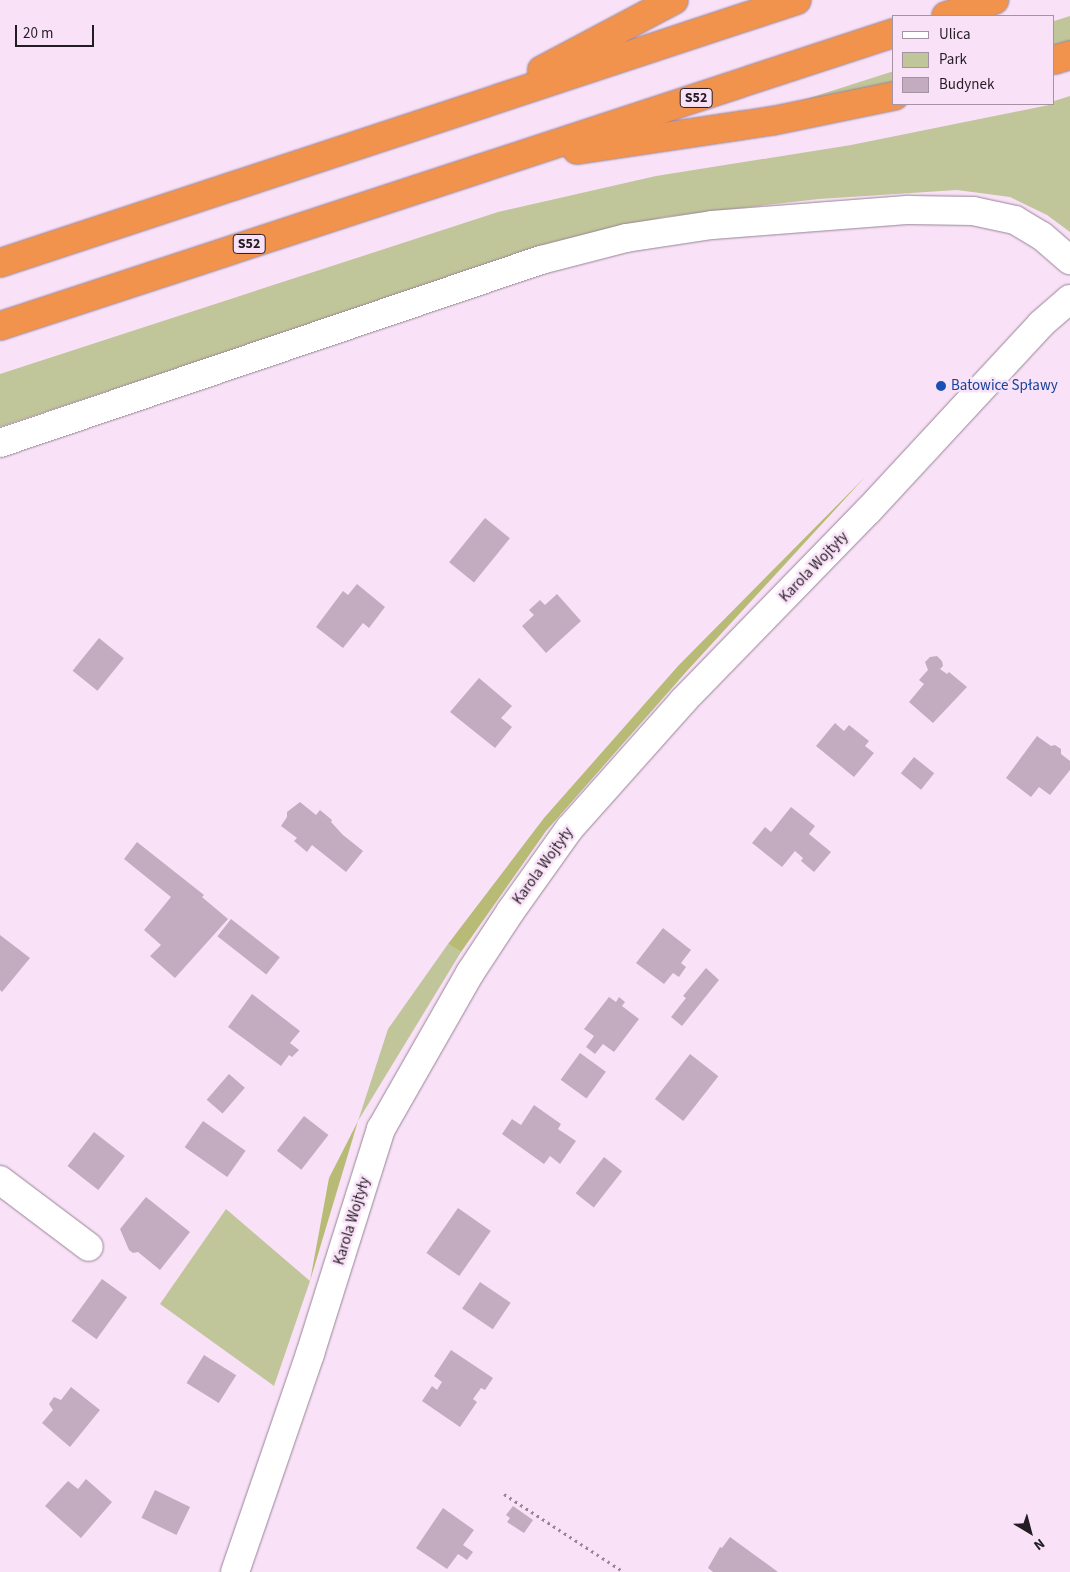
<!DOCTYPE html>
<meta charset="utf-8">
<style>
body{margin:0}
#map{position:relative;width:1070px;height:1572px;overflow:hidden;background:#f9e2f7;font-family:"Source Sans 3",sans-serif}
div>[style]{position:absolute}
.green>*{inset:0;background:#c1c59a}
.forest>*{inset:0;background:#b7bb75}
.building>*{inset:0;background:#c3acc0;transform-origin:0 0}
.path>*{height:3px;margin-top:-1.5px;transform-origin:0;background:repeating-linear-gradient(90deg,#968695 0 2.5px,transparent 0 6.5px)}
.roads{filter:drop-shadow(0 0 1px #988396) drop-shadow(0 0 1px #988396)}
.minor>*{height:28px;margin:-14px;padding:0 14px;transform-origin:14px;border-radius:14px;background:#fff}
.highway>*{height:28px;margin:-14px;padding:0 14px;transform-origin:14px;border-radius:14px;background:#f2934d}
.dots>*{width:14px;height:14px;translate:-50% -50%;box-sizing:border-box;border:2px solid #f9e2f7;border-radius:50%}
span{translate:-50% -50%;white-space:nowrap;text-align:center;line-height:1.15;-webkit-text-stroke:5px #f9e2f7;paint-order:stroke}
.shield-label span{padding:1px 4px;background:#f9e2f7;border:1px solid;border-radius:4px;-webkit-text-stroke-width:0}
.shield-label{font-size:14px;color:#241c24;font-weight:700}
.transit-label{font-size:15px;color:#164399}
.left{translate:0 -50%;text-align:left}
.street-label{font-size:15px;color:#241c24}
.legend{position:absolute;left:892px;top:15px;width:162px;height:90px;box-sizing:border-box;background:#f9e2f7;border:1px solid #a493a3;margin:0;padding:6px 9px;list-style:none;font-size:15px;color:#241c24}
.legend li{display:flex;align-items:center;gap:10px;height:25px}
.legend b{width:25px;border:1px solid #a493a3}
.north{position:absolute;left:1005px;top:1507px;width:50px;height:50px;-webkit-text-stroke:4px #f9e2f7;paint-order:stroke;rotate:143deg;font-size:14px;font-weight:700;line-height:20px;text-align:center;color:#241c24}
.north::after{content:'';display:block;margin:auto;width:18px;height:22px;background:#241c24;clip-path:polygon(50% 0,100% 100%,50% 72%,0 100%)}
.scale{position:absolute;left:15px;top:25px;width:79px;height:22px;box-sizing:border-box;border:2px solid #241c24;border-top:0;padding-left:6px;font-size:15px;line-height:18px;white-space:nowrap;color:#241c24;-webkit-text-stroke:4px #f9e2f7;paint-order:stroke}
</style>
<div id="map">
<div class="green">
<i style="clip-path:polygon(1070px 16px,1070px 41px,1054px 46px,1054px 21px)"></i>
<i style="clip-path:polygon(894px 71px,894px 83px,778px 108px)"></i>
<i style="clip-path:polygon(1070px 96px,1070px 232px,1047px 215px,1010px 197px,957px 190px,819px 199px,664px 217px,513px 256px,0 427px,0 374px,498px 212px,656px 176px,851px 145px,1054px 104px,1054px 101px)"></i>
<i style="clip-path:polygon(448px 944px,461px 952px,358px 1121px,388px 1029px)"></i>
<i style="clip-path:polygon(226px 1209px,310px 1281px,274px 1386px,160px 1304px)"></i>
</div>
<div class="forest">
<i style="clip-path:polygon(866px 476px,686px 672px,546px 831px,461px 952px,448px 944px,544px 818px,678px 666px)"></i>
<i style="clip-path:polygon(358px 1121px,310px 1281px,329px 1178px)"></i>
</div>
<div class="building">
<i style="left:485px;top:518px;width:32px;height:57px;rotate:39deg"></i>
<i style="clip-path:polygon(357px 584px,385px 607px,369px 628px,363px 623px,343px 648px,316px 627px,343px 591px,348px 595px)"></i>
<i style="clip-path:polygon(557px 594px,581px 621px,546px 653px,522px 626px,534px 615px,529px 610px,540px 600px,545px 605px)"></i>
<i style="left:99px;top:638px;width:32px;height:42px;rotate:39deg"></i>
<i style="clip-path:polygon(937px 656px,942px 661px,943px 666px,940px 669px,947px 674px,949px 672px,967px 687px,933px 723px,909px 702px,924px 684px,919px 680px,928px 670px,925px 662px,930px 657px)"></i>
<i style="clip-path:polygon(479px 678px,512px 706px,501px 718px,512px 727px,495px 748px,450px 712px)"></i>
<i style="clip-path:polygon(835px 723px,844px 731px,849px 725px,869px 741px,865px 746px,874px 753px,854px 777px,816px 746px)"></i>
<i style="clip-path:polygon(1037px 736px,1051px 746px,1055px 745px,1061px 749px,1061px 754px,1070px 761px,1070px 770px,1050px 795px,1039px 787px,1031px 797px,1006px 778px)"></i>
<i style="left:914px;top:757px;width:26px;height:21px;rotate:39deg"></i>
<i style="clip-path:polygon(300px 802px,316px 815px,320px 810px,332px 820px,331px 822px,343px 835px,363px 851px,346px 872px,312px 845px,307px 852px,294px 841px,297px 838px,281px 826px,287px 817px,287px 812px)"></i>
<i style="clip-path:polygon(791px 807px,815px 826px,809px 834px,831px 852px,814px 872px,801px 861px,803px 858px,795px 851px,782px 867px,752px 843px,765px 827px,771px 832px)"></i>
<i style="clip-path:polygon(137px 842px,204px 895px,202px 897px,228px 919px,175px 978px,150px 956px,161px 945px,144px 930px,171px 897px,124px 859px)"></i>
<i style="left:231px;top:919px;width:62px;height:22px;rotate:38deg"></i>
<i style="clip-path:polygon(663px 928px,691px 950px,681px 963px,686px 967px,679px 977px,673px 973px,664px 984px,636px 963px)"></i>
<i style="clip-path:polygon(0 935px,30px 958px,2px 992px,0 990px)"></i>
<i style="clip-path:polygon(706px 968px,719px 980px,682px 1026px,671px 1017px,686px 998px,683px 996px)"></i>
<i style="clip-path:polygon(252px 994px,300px 1031px,290px 1043px,299px 1050px,292px 1057px,289px 1055px,281px 1066px,228px 1027px)"></i>
<i style="clip-path:polygon(609px 997px,616px 1002px,619px 997px,625px 1002px,622px 1006px,639px 1019px,614px 1052px,603px 1044px,595px 1054px,586px 1047px,594px 1036px,584px 1029px)"></i>
<i style="left:580px;top:1053px;width:32px;height:33px;rotate:36deg"></i>
<i style="left:690px;top:1054px;width:36px;height:57px;rotate:38deg"></i>
<i style="left:229px;top:1074px;width:21px;height:34px;rotate:41deg"></i>
<i style="clip-path:polygon(534px 1105px,561px 1124px,558px 1129px,576px 1141px,560px 1164px,550px 1156px,544px 1164px,502px 1134px,512px 1119px,521px 1125px)"></i>
<i style="left:304px;top:1116px;width:31px;height:44px;rotate:38deg"></i>
<i style="left:203px;top:1121px;width:52px;height:32px;rotate:35deg"></i>
<i style="left:94px;top:1132px;width:39px;height:43px;rotate:38deg"></i>
<i style="left:604px;top:1157px;width:23px;height:46px;rotate:38deg"></i>
<i style="clip-path:polygon(146px 1197px,190px 1232px,160px 1270px,138px 1252px,133px 1253px,129px 1250px,120px 1229px)"></i>
<i style="left:458px;top:1208px;width:40px;height:55px;rotate:35deg"></i>
<i style="left:102px;top:1279px;width:31px;height:52px;rotate:36deg"></i>
<i style="left:480px;top:1282px;width:37px;height:32px;rotate:34deg"></i>
<i style="clip-path:polygon(451px 1350px,493px 1378px,485px 1390px,481px 1388px,473px 1399px,477px 1402px,460px 1427px,422px 1401px,432px 1386px,437px 1390px,442px 1382px,434px 1376px)"></i>
<i style="left:204px;top:1355px;width:38px;height:33px;rotate:32deg"></i>
<i style="clip-path:polygon(71px 1387px,100px 1410px,70px 1447px,42px 1423px,53px 1410px,49px 1404px,54px 1397px,61px 1400px)"></i>
<i style="clip-path:polygon(86px 1479px,112px 1502px,81px 1538px,45px 1506px,68px 1481px,78px 1489px)"></i>
<i style="left:155px;top:1490px;width:39px;height:31px;rotate:26deg"></i>
<i style="clip-path:polygon(513px 1506px,533px 1520px,524px 1533px,507px 1522px,510px 1518px,506px 1515px)"></i>
<i style="clip-path:polygon(443px 1508px,474px 1530px,463px 1545px,473px 1552px,467px 1560px,458px 1554px,447px 1569px,416px 1548px)"></i>
<i style="clip-path:polygon(730px 1537px,756px 1556px,778px 1572px,713px 1572px,708px 1568px,720px 1547px,722px 1548px)"></i>
</div>
<div class="path">
<i style="left:504px;top:1494px;width:143px;rotate:33deg"></i>
</div>
<div class="roads">
<div class="minor">
<i style="left:0;top:443px;width:571px;rotate:-18.69deg"></i>
<i style="left:541px;top:260px;width:88px;rotate:-14.5deg"></i>
<i style="left:626px;top:238px;width:87px;rotate:-8.6deg"></i>
<i style="left:712px;top:225px;width:198px;rotate:-4.4deg"></i>
<i style="left:909px;top:210px;width:64px;rotate:0.9deg"></i>
<i style="left:973px;top:211px;width:43px;rotate:12.1deg"></i>
<i style="left:1015px;top:220px;width:31px;rotate:31deg"></i>
<i style="left:1042px;top:236px;width:37px;rotate:41deg"></i>
<i style="left:0;top:1180px;width:111px;rotate:37deg"></i>
<i style="left:235px;top:1572px;width:231px;rotate:-71deg"></i>
<i style="left:310px;top:1354px;width:236px;rotate:-72.5deg"></i>
<i style="left:381px;top:1129px;width:180px;rotate:-60.3deg"></i>
<i style="left:470px;top:973px;width:73px;rotate:-56.7deg"></i>
<i style="left:510px;top:912px;width:103px;rotate:-54.5deg"></i>
<i style="left:570px;top:828px;width:170px;rotate:-48.3deg"></i>
<i style="left:683px;top:701px;width:265px;rotate:-45.8deg"></i>
<i style="left:868px;top:511px;width:255px;rotate:-47.2deg"></i>
<i style="left:1041px;top:324px;width:38px;rotate:-41deg"></i>
</div>
<div class="highway">
<i style="left:946px;top:16px;width:51px;rotate:-18.4deg"></i>
<i style="left:1054px;top:60px;width:17px;rotate:-17deg"></i>
<i style="left:542px;top:70px;width:149px;rotate:-27.9deg"></i>
<i style="left:577px;top:150px;width:197px;rotate:-8.5deg"></i>
<i style="left:772px;top:121px;width:125px;rotate:-11.6deg"></i>
<i style="left:0;top:263px;width:839px;rotate:-18.26deg"></i>
<i style="left:0;top:326px;width:941px;rotate:-18.15deg"></i>
</div>
</div>
<div class="dots">
<i style="left:941px;top:386px;background:#1a4fb4"></i>
</div>
<div class="shield-label">
<span style="left:696px;top:98px">S52</span>
<span style="left:249px;top:244px">S52</span>
</div>
<div class="transit-label">
<span class="left" style="left:951px;top:386px">Batowice Spławy</span>
</div>
<div class="street-label">
<span style="left:814px;top:567px;rotate:-46deg">Karola Wojtyły</span>
<span style="left:543px;top:866px;rotate:-54deg">Karola Wojtyły</span>
<span style="left:352px;top:1221px;rotate:-73deg">Karola Wojtyły</span>
</div>
<ul class="legend">
<li><b style="height:6px;background:#fff"></b>Ulica</li>
<li><b style="height:14px;background:#c1c59a"></b>Park</li>
<li><b style="height:14px;background:#c3acc0"></b>Budynek</li>
</ul>
<div class="north">N</div>
<div class="scale">20 m</div>
</div>
